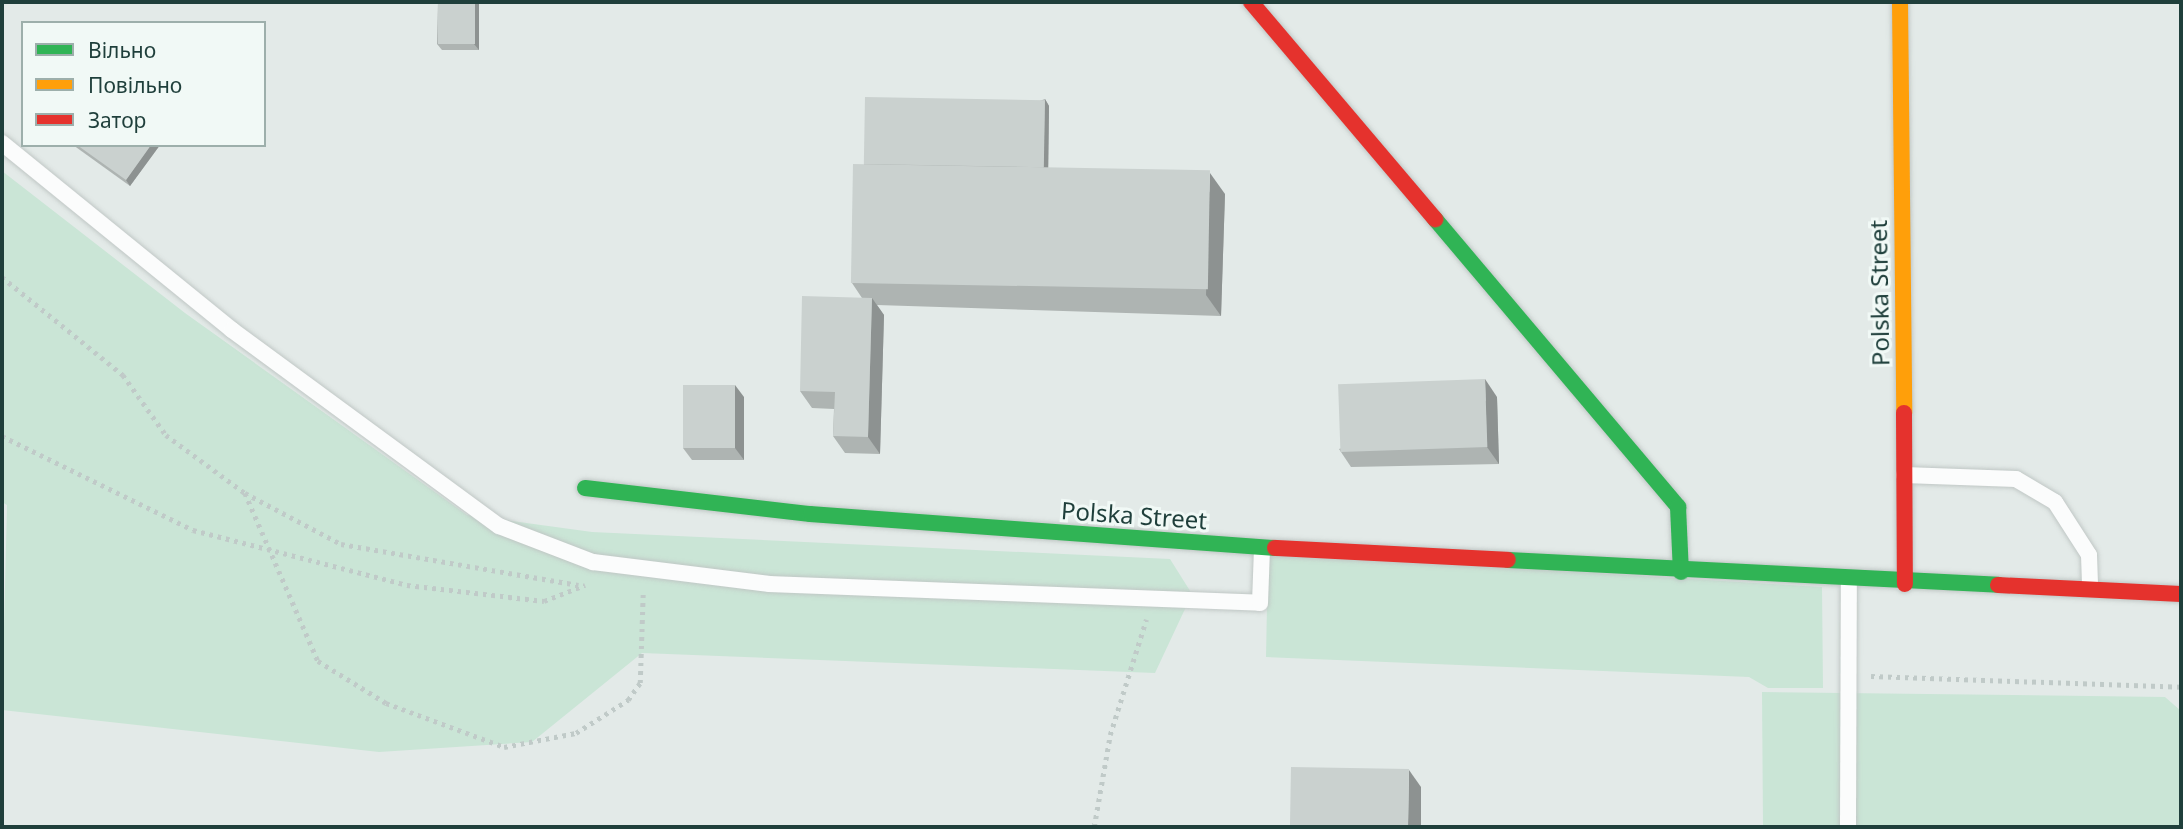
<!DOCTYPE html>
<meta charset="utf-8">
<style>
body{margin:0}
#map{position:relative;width:2183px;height:829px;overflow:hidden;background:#e3eae8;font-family:"Noto Sans",sans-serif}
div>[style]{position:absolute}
.green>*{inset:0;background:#cae5d6}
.path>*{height:4.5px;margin-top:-2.25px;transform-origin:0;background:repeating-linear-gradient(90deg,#c0cac8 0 3.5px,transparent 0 8.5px)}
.roads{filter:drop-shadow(0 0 2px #c0c7c5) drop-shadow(0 0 2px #c0c7c5)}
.lane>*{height:16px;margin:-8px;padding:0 8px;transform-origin:8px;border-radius:8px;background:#fbfcfc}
.fast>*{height:16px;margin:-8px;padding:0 8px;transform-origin:8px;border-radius:8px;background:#30b455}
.slow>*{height:16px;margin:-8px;padding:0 8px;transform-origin:8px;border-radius:8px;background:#ff9f0a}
.jam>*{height:16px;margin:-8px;padding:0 8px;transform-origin:8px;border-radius:8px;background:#e5322d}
.wall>*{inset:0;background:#aeb4b2}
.shaded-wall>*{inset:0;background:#8d9291}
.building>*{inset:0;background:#cad1cf;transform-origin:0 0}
span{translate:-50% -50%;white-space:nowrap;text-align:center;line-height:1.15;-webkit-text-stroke:6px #f1f9f6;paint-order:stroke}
.street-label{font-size:24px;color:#1f3f3b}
.frame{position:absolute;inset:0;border:4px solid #1f3f3b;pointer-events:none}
.legend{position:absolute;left:21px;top:21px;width:245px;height:126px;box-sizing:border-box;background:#f1f9f6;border:2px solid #9dafab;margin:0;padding:9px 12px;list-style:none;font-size:21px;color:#1f3f3b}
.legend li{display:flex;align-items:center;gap:14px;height:35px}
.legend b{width:35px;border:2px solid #9dafab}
</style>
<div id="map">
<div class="green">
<i style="clip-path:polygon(2px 171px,185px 313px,467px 515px,592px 532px,1170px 559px,1192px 594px,1155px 673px,642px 653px,532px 742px,379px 752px,2px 710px,7px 505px,2px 502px)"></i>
<i style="clip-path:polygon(1268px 553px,1822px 587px,1823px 688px,1768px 688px,1749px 677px,1266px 657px)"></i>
<i style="clip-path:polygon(1762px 692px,2165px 697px,2181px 711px,2181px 827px,1763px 827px)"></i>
</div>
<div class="path">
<i style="left:2px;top:277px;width:156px;rotate:39deg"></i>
<i style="left:123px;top:375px;width:74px;rotate:54.4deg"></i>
<i style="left:166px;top:435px;width:98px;rotate:36.3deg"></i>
<i style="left:245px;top:493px;width:183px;rotate:66.5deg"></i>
<i style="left:318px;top:661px;width:80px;rotate:31.7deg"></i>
<i style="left:386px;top:703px;width:126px;rotate:20.4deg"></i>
<i style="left:504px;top:747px;width:73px;rotate:-11deg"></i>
<i style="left:576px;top:733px;width:62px;rotate:-32.4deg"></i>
<i style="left:628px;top:700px;width:21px;rotate:-55deg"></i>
<i style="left:640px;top:683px;width:91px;rotate:-88.1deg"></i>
<i style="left:2px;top:436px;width:213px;rotate:26.2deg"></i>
<i style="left:193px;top:530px;width:221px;rotate:14.4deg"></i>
<i style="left:407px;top:585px;width:138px;rotate:6.7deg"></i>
<i style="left:544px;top:601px;width:44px;rotate:-21.3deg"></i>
<i style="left:245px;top:493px;width:109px;rotate:28deg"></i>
<i style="left:341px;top:544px;width:241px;rotate:9.8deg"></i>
<i style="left:1871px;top:676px;width:310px;rotate:2deg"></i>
<i style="left:1094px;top:827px;width:93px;rotate:-80.1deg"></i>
<i style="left:1110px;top:735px;width:121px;rotate:-72.6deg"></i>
</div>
<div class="roads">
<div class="lane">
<i style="left:2px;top:143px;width:296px;rotate:39.1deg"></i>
<i style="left:232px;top:330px;width:331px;rotate:36.3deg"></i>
<i style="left:499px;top:526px;width:101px;rotate:21deg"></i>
<i style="left:593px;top:562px;width:178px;rotate:7.1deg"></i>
<i style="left:770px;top:584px;width:490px;rotate:2.2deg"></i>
<i style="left:1260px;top:603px;width:55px;rotate:-87.9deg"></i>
<i style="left:1904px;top:475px;width:112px;rotate:2deg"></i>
<i style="left:2016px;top:479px;width:45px;rotate:30.5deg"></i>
<i style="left:2055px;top:502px;width:63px;rotate:57.3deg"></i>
<i style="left:2089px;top:555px;width:34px;rotate:88deg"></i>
<i style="left:1848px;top:827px;width:245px;rotate:-89.8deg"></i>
</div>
<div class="fast">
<i style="left:1435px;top:219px;width:377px;rotate:49.8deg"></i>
<i style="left:1678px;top:507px;width:65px;rotate:87.4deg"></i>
<i style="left:585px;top:488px;width:227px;rotate:6.6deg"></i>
<i style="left:811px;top:514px;width:465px;rotate:4.2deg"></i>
<i style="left:1508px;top:560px;width:491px;rotate:2.9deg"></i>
</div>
<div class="slow">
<i style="left:1900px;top:2px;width:411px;rotate:89.4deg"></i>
</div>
<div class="jam">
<i style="left:1251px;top:2px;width:285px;rotate:49.7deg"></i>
<i style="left:1904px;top:413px;width:171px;rotate:89.7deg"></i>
<i style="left:1275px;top:548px;width:233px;rotate:2.9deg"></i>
<i style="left:1998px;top:585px;width:183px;rotate:2.8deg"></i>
</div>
</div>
<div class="wall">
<i style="clip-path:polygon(438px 2px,479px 2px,479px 50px,442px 50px,437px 44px)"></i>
<i style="clip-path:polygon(1045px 99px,1049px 106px,1048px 169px,1225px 194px,1221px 316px,877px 305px,884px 315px,880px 454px,845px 453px,833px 436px,834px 409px,812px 408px,800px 391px,862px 298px,852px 283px,864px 164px)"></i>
<i style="clip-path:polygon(73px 145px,160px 145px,130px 186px)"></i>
<i style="clip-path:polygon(744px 397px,744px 460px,692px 460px,683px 448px)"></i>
<i style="clip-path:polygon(1497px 397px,1499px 464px,1351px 467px,1339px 449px)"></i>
</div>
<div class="shaded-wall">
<i style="clip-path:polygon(475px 2px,479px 2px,479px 50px,474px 44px)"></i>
<i style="clip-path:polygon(1045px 99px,1049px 106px,1048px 188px,1043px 182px)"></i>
<i style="clip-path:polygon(151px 145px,160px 145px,130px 186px,126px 180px)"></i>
<i style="clip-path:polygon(1210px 173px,1225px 194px,1221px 316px,1206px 295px)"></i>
<i style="clip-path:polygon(872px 298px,884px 315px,880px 454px,868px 437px)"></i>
<i style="clip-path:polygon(1485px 379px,1497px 397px,1499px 464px,1487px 447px)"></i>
<i style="clip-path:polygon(735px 385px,744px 397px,744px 460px,735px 448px)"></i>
<i style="clip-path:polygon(1409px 770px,1421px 787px,1421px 827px,1408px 827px)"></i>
</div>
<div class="building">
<i style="left:438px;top:2px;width:37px;height:42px"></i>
<i style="left:865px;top:97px;width:180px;height:67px;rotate:1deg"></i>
<i style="clip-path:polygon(77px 145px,151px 145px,126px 180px)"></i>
<i style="left:853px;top:164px;width:357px;height:119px;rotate:1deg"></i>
<i style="clip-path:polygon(2181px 181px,2181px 257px,2179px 257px)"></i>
<i style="clip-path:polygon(802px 296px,872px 298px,868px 437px,833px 436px,835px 392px,800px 391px)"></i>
<i style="left:1485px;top:379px;width:68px;height:147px;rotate:88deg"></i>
<i style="left:683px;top:385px;width:52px;height:63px"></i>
<i style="left:1291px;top:767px;width:118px;height:60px;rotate:1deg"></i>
</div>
<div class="street-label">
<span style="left:1879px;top:293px;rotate:-91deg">Polska Street</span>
<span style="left:1134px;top:515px;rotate:4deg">Polska Street</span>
</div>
<div class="frame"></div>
<ul class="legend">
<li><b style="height:9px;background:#30b455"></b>Вільно</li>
<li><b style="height:9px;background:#ff9f0a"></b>Повільно</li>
<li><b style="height:9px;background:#e5322d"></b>Затор</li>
</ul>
</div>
